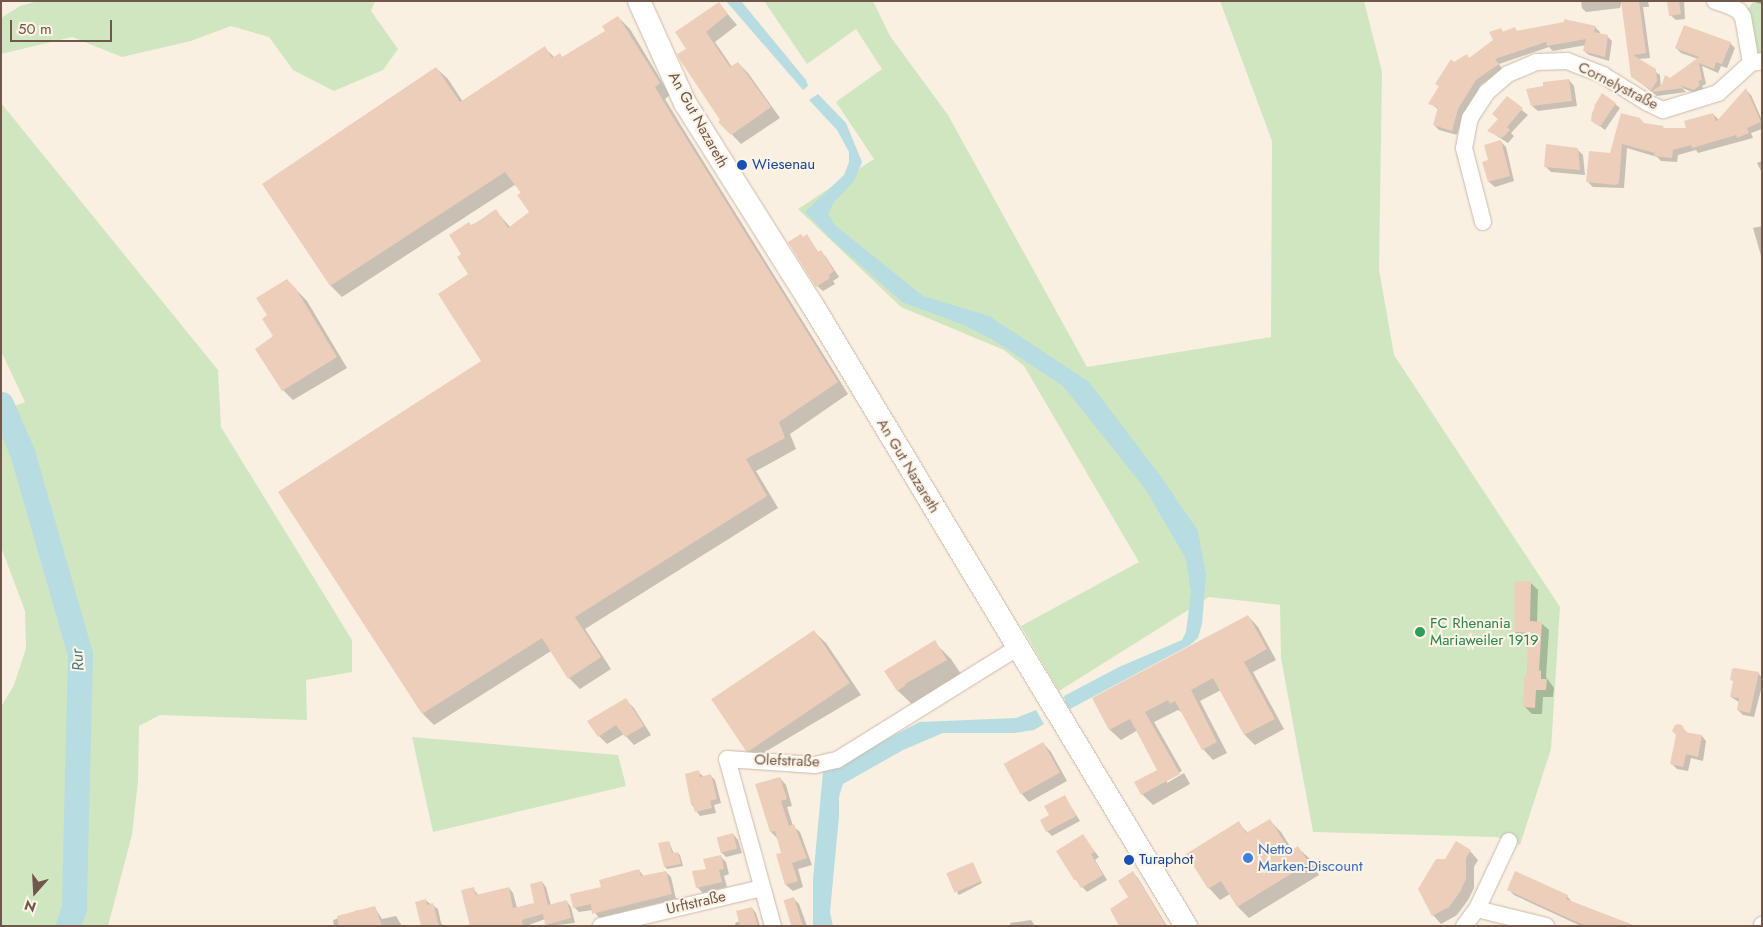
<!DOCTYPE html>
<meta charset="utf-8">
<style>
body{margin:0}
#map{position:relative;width:1763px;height:927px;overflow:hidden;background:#faf0e1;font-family:Jost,sans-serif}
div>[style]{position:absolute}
.green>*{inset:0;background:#d0e6c1}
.water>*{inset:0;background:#b7dce1}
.shadow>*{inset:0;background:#0003}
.river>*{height:25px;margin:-12.5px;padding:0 12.5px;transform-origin:12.5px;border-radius:12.5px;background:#b7dce1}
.building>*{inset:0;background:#edceba;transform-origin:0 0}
.roads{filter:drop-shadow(0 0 1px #ccbaab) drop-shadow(0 0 1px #ccbaab)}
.street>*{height:16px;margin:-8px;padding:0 8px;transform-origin:8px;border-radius:8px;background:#fff}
.secondary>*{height:22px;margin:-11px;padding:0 11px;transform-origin:11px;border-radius:11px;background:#fff}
.dots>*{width:14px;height:14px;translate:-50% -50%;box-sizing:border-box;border:2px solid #fef4e6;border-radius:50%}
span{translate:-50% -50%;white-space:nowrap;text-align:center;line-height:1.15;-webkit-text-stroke:4px #fef4e6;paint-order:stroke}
.street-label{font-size:15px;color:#6f574a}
.transit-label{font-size:15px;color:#164399}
.left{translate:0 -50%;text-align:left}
.leisure-label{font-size:15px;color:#27864d}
.shop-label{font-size:15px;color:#366cbe}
.water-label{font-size:16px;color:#467881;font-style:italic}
.frame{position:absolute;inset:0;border:2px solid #6f574a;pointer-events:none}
.north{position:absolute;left:10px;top:867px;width:50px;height:50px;-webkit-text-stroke:4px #fef4e6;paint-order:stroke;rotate:199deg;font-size:14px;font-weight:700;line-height:20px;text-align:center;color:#6f574a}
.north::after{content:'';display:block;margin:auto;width:18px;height:22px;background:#6f574a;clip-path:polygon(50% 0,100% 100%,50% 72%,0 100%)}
.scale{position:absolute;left:10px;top:20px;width:102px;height:22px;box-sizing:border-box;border:2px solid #6f574a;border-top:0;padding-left:6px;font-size:15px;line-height:18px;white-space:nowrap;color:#6f574a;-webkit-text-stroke:4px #fef4e6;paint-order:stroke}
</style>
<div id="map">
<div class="green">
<i style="clip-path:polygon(38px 1px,375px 1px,371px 11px,398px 49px,383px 70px,334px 91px,293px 70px,269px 37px,231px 26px,191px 41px,122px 57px,72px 37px,1px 54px,1px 18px,20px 6px)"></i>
<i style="clip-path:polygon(764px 1px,873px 1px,890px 36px,948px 115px,1087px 367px,1271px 337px,1272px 141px,1220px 1px,1364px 1px,1382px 72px,1379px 269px,1394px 355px,1560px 607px,1551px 749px,1520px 845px,1496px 837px,1313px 832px,1281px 658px,1280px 605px,1209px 597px,1059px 691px,1021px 626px,1139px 562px,1024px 366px,1004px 350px,901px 307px,798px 209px,874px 159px,836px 102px,882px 69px,856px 29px,807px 64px)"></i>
<i style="clip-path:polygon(1754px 1px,1762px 1px,1762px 54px,1758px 55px,1747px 10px)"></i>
<i style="clip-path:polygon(1px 103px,218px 370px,221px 427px,352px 640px,352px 672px,306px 680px,307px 720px,160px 715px,139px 726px,138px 782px,132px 835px,108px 926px,1px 926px,1px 707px,14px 685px,26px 648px,25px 611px,1px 547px,1px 411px,25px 402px,1px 351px)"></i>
<i style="clip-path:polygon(412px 737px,618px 755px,626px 786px,433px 832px)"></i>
</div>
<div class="water">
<i style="clip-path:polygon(726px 1px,741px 1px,806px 80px,808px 86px,803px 90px)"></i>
<i style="clip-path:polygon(818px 94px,846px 123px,862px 162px,854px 181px,834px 202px,828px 214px,836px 226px,923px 296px,989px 316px,1089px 382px,1162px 478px,1198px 531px,1206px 575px,1202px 624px,1198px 638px,1190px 645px,1070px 709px,1066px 704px,1064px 696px,1119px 667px,1182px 640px,1186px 632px,1191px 593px,1186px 559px,1146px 490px,1063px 386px,995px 341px,966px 326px,902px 302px,830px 238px,805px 212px,844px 175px,849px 162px,849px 152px,837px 130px,809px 100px)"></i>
<i style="clip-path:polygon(1036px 710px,1044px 724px,1034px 730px,1014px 733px,943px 733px,903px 750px,843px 784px,839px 797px,839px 816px,830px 912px,833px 926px,813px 926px,813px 879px,823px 772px,920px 722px,1016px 718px)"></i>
</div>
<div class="shadow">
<i style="clip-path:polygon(1581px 1px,1622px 1px,1620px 8px,1586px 12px,1582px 8px)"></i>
<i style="clip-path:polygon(1622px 1px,1648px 1px,1649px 7px,1643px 7px,1650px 58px,1638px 59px,1660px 75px,1661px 89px,1670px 80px,1698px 59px,1681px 53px,1676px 48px,1730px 43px,1735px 48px,1727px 68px,1721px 66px,1718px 73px,1702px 66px,1706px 84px,1702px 86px,1704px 90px,1698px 94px,1682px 88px,1686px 92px,1657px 96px,1632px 76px)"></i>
<i style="clip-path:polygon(1668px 1px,1684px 1px,1685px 19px,1676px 20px,1670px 15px)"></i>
<i style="clip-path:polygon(1753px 1px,1762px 1px,1762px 4px,1760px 4px)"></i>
<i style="clip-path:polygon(719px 4px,737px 25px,715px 42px,732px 67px,738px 63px,748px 73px,780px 118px,741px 144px,720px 122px,722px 120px,687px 49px)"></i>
<i style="clip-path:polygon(618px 17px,630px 29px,670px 95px,665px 99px,682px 127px,848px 394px,790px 434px,796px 449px,756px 471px,778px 508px,585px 629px,611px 669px,580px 689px,569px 678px,551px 651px,434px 725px,423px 714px,483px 362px,470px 274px,463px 255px,472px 226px,495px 210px,510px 227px,531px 212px,516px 184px,342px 297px,331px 286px,263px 184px,436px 68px,448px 79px,463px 102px,545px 48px,555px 58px,560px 55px,563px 58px,607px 31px)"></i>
<i style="clip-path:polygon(1595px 27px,1600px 32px,1599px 35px,1607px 36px,1612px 41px,1609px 61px,1589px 55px,1584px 51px,1586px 45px,1553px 51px,1549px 47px,1499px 64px,1502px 69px,1481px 85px,1463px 114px,1457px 135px,1439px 130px,1434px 125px,1438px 109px,1430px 103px,1454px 64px,1466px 55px,1470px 59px,1495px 40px,1501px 30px,1504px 33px,1515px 29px,1518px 32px)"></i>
<i style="clip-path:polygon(1569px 80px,1574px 86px,1577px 106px,1538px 111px,1532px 106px)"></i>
<i style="clip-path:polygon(1746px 90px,1751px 95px,1762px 120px,1762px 129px,1751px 133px,1753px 138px,1698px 153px,1696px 150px,1678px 155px,1677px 162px,1661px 161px,1657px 157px,1627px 148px,1624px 188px,1593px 187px,1588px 182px,1611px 155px,1622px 114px,1644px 124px,1665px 129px,1687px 130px,1713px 114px,1719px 120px)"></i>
<i style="clip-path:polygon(1507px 98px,1528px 115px,1511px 133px,1514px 136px,1508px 143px,1489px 131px,1499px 119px)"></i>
<i style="clip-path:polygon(1615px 104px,1620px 108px,1605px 130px,1592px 120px)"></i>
<i style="clip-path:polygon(1501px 142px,1506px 147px,1514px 181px,1495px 187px,1489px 182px,1483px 163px,1490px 161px)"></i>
<i style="clip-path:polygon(1577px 149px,1583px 155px,1585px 175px,1551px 172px,1545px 166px)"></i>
<i style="clip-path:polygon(1762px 161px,1762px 173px,1757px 163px)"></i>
<i style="clip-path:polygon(1762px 226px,1762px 259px,1753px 228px)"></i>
<i style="clip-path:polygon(806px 236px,819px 253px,821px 252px,826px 257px,839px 277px,833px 281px,835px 284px,823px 291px,817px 286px,803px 238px)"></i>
<i style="clip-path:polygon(287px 280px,307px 301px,347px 368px,293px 400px,283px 390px,275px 336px,269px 316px)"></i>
<i style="clip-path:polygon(1531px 583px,1538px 590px,1537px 623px,1541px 623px,1549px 630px,1546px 677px,1554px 688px,1553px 697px,1543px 697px,1542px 714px,1532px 714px,1524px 706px,1530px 639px,1523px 639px,1515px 632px)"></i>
<i style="clip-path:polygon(1248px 616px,1258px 627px,1276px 660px,1253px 672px,1284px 729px,1255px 745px,1245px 735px,1221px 690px,1200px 701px,1227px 753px,1213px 760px,1203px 749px,1183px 713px,1178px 710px,1154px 722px,1182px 771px,1167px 780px,1167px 783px,1184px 773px,1190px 784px,1153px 805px,1142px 794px,1159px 770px,1138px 730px,1121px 740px,1110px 730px,1094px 698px)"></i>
<i style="clip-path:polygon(814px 632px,826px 643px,861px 695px,755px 758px,744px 747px)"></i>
<i style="clip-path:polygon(934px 642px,951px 659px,963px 677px,915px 707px,898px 691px,886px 672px)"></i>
<i style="clip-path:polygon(1758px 673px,1762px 677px,1762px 686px,1754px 717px,1743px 715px,1738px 710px,1739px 702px,1731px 697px,1734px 682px,1732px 680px)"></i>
<i style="clip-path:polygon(625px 699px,634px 708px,651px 735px,634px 745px,624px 734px,607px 744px,599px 736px)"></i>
<i style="clip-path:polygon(1682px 727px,1688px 734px,1702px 736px,1706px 741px,1703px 761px,1691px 758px,1688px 771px,1677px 769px,1672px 764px)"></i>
<i style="clip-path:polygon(1043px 743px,1051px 752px,1067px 781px,1029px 802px,1021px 793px)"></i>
<i style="clip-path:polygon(698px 772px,703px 776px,711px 776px,715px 780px,721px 803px,714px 805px,716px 813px,700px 816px,692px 805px)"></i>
<i style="clip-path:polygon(780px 778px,786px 785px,792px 806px,787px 807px,793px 826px,800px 832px,812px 865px,798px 869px,803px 887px,793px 891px,786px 885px,783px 853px,777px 838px,771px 832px)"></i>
<i style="clip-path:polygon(1065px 797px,1080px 821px,1052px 836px,1047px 831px)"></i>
<i style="clip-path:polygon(1269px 820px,1281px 832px,1293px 851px,1298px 848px,1310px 859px,1319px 875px,1249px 918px,1238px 907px,1230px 894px,1220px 900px,1209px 888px,1188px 854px,1238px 823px,1248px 833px)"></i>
<i style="clip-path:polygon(733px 834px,738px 840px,742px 853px,726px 857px,721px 852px)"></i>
<i style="clip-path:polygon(1083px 836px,1099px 857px,1095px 860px,1107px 880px,1087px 892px,1075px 879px)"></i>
<i style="clip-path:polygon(669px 842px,674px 854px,678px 853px,680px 855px,683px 866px,667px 869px,665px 867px)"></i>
<i style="clip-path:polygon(1470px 851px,1478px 860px,1474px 867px,1474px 888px,1468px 900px,1457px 915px,1441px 924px,1433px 915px,1446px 861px)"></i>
<i style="clip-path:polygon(721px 857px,726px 862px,729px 874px,724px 876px,727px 887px,703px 893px,698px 888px,707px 869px)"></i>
<i style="clip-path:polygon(973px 864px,982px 883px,959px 895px,957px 893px)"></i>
<i style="clip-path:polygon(639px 870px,644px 877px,666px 872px,671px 877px,676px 899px,599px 918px,593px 910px,579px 912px,574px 907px)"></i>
<i style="clip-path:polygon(1133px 873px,1138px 878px,1167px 926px,1121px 926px,1130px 898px)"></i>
<i style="clip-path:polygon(542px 882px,546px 887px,551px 906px,567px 902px,571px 907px,575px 923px,548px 926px,545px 919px,526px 926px,465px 926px,471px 924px,473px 888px,479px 896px,509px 888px,513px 893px,517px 908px,536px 904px)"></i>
<i style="clip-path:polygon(1508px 889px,1567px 896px,1572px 902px,1627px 926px,1581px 926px,1514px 895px)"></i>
<i style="clip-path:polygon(794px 899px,799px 904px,807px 926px,792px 926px)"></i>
<i style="clip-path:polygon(425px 900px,438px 909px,441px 923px,444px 926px,422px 926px)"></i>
<i style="clip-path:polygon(375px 908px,382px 919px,396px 916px,402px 926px,334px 926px,333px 920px,355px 913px,354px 911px)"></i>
<i style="clip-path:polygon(752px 908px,756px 913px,760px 926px,736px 926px,735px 923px,740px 921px)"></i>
<i style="clip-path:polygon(1031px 920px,1035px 926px,1011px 926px,1010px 923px)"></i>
</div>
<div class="river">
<i style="left:1px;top:404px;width:52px;rotate:66.4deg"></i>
<i style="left:22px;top:452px;width:210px;rotate:74deg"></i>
<i style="left:80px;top:654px;width:253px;rotate:91.4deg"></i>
<i style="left:74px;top:907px;width:20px;rotate:108deg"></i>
</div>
<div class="building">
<i style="clip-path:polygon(1621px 1px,1639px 1px,1646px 53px,1633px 55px,1656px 69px,1657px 81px,1651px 90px,1631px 77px)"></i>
<i style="clip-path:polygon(1667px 1px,1679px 1px,1681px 14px,1669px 16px)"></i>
<i style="clip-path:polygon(719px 2px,728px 14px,706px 32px,730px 67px,738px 62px,771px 107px,731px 135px,718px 122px,720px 120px,680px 60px,677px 54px,686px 49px,675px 32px)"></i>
<i style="clip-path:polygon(618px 16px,660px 83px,655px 87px,671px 114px,838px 382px,779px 422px,785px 438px,746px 459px,767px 496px,575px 617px,601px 657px,568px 679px,542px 638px,422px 714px,278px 492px,481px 361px,438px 294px,468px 274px,457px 257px,461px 254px,449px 235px,469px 222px,471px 225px,479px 221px,496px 209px,508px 228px,529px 212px,517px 195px,521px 193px,505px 172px,330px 286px,262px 184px,436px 67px,460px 102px,545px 46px,552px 58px,560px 53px,562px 57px,605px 31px,602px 26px)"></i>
<i style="clip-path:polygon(1564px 19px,1596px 26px,1594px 32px,1608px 35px,1605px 57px,1583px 51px,1586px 39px,1547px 46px,1546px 42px,1495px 59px,1499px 64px,1476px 80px,1458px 109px,1452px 131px,1433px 125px,1438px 107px,1428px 104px,1439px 86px,1435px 84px,1451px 59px,1454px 62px,1467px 54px,1469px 58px,1493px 40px,1489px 32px,1501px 28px,1502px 32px,1515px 27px,1516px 31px,1564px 22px)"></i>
<i style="clip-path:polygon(1684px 25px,1731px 42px,1722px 64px,1716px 62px,1714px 69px,1699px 63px,1702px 80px,1698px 81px,1700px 85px,1694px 90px,1680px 85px,1684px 88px,1651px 92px,1662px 84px,1665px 75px,1670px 78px,1699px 57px,1675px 48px)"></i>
<i style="clip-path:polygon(1569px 79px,1572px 101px,1531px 106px,1526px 89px,1543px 86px,1543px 82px)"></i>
<i style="clip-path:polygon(1746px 88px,1761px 122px,1747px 128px,1749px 133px,1737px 138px,1736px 135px,1692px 148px,1691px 145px,1673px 150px,1672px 158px,1654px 156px,1655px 153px,1622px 144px,1619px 183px,1616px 185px,1586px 182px,1589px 151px,1610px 153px,1621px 113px,1640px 118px,1644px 123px,1664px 126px,1663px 128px,1686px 128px,1684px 121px,1713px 113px,1716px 122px)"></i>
<i style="clip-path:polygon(1602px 93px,1616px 103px,1600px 127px,1591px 121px,1592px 113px,1595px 107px,1594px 106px)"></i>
<i style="clip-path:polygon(1507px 96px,1523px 108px,1507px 127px,1510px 130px,1502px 138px,1487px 131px,1498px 119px,1492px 114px)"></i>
<i style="clip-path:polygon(1501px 140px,1510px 176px,1488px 182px,1482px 162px,1488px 160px,1484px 145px)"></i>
<i style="clip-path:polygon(1546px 144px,1578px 148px,1580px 170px,1544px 167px)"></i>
<i style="clip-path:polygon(801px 234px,803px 237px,807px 234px,818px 252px,821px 250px,834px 271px,829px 275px,830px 278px,816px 287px,788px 242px)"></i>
<i style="clip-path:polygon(287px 279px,296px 289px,337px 357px,282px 391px,255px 349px,273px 336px,262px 319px,267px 315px,256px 298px)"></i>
<i style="clip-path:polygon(1515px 581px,1531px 581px,1530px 621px,1542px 622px,1539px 671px,1541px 670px,1541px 679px,1547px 679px,1546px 690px,1536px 690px,1535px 708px,1523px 707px,1524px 676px,1527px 676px,1528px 633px,1514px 632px)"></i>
<i style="clip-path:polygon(1248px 615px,1267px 649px,1244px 662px,1275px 719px,1244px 735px,1213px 678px,1191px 690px,1217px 742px,1202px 750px,1175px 701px,1170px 704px,1168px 700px,1145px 712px,1180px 774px,1141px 795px,1134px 782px,1157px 770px,1130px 719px,1109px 730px,1092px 698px)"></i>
<i style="left:814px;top:630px;width:64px;height:124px;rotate:56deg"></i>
<i style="clip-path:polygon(935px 640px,947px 660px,905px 684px,906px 685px,897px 691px,884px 671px)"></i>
<i style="clip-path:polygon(1735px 668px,1759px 672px,1750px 713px,1737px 710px,1739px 698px,1730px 697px,1733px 681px,1730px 680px,1732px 669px)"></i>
<i style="clip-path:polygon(626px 698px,644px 726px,625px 737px,616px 725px,598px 737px,587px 721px)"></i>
<i style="clip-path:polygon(1679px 724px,1683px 726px,1685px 732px,1702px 735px,1698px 757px,1686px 754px,1683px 767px,1670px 764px,1676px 735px,1672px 731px,1675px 725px)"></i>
<i style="left:1043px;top:742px;width:35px;height:45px;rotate:61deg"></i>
<i style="clip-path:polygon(699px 770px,700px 777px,711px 774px,717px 799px,710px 801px,712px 808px,695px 812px,693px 805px,691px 805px,685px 774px)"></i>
<i style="clip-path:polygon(780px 777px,787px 799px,781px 801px,789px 826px,794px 824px,807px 858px,792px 863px,798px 881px,785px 885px,776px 854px,781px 853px,775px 831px,770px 832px,755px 784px)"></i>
<i style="clip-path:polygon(1065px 795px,1076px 816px,1046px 832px,1040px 820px,1049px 815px,1044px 806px)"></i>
<i style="clip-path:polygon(1270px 819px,1290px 851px,1298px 846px,1309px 863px,1237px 907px,1221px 881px,1208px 889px,1186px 854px,1239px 821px,1246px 833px)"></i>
<i style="left:733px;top:833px;width:16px;height:17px;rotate:75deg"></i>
<i style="clip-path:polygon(1083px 834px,1095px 852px,1091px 854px,1103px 875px,1081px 888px,1076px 880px,1074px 880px,1056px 851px)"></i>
<i style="clip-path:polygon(669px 841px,672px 853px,678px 852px,681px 864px,664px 867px,658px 843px)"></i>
<i style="clip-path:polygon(1456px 841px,1471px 850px,1466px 858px,1466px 879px,1460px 892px,1449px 907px,1432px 916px,1418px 889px,1436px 859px,1445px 859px)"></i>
<i style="clip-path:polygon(721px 855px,724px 869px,719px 870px,722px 882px,696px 888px,692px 871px,706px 869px,703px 859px)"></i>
<i style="left:973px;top:862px;width:21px;height:29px;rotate:67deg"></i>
<i style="clip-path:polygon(639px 869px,641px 876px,666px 871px,672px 894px,592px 914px,591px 904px,573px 908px,570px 894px,601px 887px,599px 880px)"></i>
<i style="clip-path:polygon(1133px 871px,1149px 897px,1166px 926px,1119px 926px,1110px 909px,1128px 897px,1118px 881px)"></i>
<i style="clip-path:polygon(1515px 871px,1568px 895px,1566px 899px,1636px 926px,1586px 926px,1570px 919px,1507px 890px)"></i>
<i style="clip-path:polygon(542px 881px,548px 905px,567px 900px,571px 918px,545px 925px,543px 914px,522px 920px,523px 926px,470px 926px,461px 890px,474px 887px,476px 895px,509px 887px,513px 908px,534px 903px,530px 884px)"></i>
<i style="left:794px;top:897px;width:30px;height:11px;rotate:73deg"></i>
<i style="clip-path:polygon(426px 899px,427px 905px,433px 903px,439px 926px,421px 926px,415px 902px)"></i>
<i style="clip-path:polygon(375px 906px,382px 926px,339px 926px,337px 916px)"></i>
<i style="clip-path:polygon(752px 907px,758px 926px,740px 926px,736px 911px)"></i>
</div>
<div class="roads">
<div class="street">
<i style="left:1715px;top:1px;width:18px;rotate:19deg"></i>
<i style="left:1732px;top:7px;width:8px;rotate:30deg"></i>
<i style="left:1739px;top:11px;width:7px;rotate:56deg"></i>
<i style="left:1743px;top:17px;width:47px;rotate:80.1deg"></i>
<i style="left:1483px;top:222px;width:76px;rotate:-104.4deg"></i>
<i style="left:1464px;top:148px;width:31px;rotate:-79deg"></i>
<i style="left:1470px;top:118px;width:30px;rotate:-57deg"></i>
<i style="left:1486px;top:93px;width:29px;rotate:-41deg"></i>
<i style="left:1508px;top:74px;width:30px;rotate:-23deg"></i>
<i style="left:1536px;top:62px;width:31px;rotate:-2deg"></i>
<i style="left:1567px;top:61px;width:39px;rotate:21deg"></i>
<i style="left:1603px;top:75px;width:53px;rotate:31.9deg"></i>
<i style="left:1648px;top:103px;width:17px;rotate:25deg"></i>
<i style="left:1663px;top:110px;width:58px;rotate:-17.2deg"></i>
<i style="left:1718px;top:93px;width:45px;rotate:-42.3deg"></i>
<i style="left:1751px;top:63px;width:11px;rotate:-10deg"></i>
<i style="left:1477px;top:909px;width:71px;rotate:13.8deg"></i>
<i style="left:601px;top:926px;width:165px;rotate:-13.3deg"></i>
<i style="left:773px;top:926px;width:173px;rotate:-105.4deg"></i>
<i style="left:727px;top:759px;width:88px;rotate:3.9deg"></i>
<i style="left:815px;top:765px;width:23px;rotate:-13deg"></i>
<i style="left:837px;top:760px;width:212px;rotate:-31.9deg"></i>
<i style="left:1464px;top:926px;width:21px;rotate:-53deg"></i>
<i style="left:1477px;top:909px;width:75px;rotate:-64.8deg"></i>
<i style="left:1762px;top:926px;width:1px;rotate:-90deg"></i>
</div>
<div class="secondary">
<i style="left:639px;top:1px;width:112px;rotate:65.7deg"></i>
<i style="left:685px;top:103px;width:240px;rotate:57.8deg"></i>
<i style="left:813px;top:306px;width:724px;rotate:58.97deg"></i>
</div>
</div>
<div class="dots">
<i style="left:742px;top:165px;background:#1a4fb4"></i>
<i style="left:1420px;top:632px;background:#2e9e5b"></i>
<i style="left:1248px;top:858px;background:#3f7fe0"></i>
<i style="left:1129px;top:860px;background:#1a4fb4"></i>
</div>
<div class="street-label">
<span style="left:1618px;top:86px;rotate:27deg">Cornelystraße</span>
<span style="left:698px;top:120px;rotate:61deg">An Gut Nazareth</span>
<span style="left:908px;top:466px;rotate:59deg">An Gut Nazareth</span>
<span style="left:787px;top:761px;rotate:2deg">Olefstraße</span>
<span style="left:696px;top:903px;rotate:-13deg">Urftstraße</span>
</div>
<div class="transit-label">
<span class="left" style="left:752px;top:165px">Wiesenau</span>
<span class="left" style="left:1139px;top:860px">Turaphot</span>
</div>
<div class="leisure-label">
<span class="left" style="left:1430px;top:632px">FC Rhenania<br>Mariaweiler 1919</span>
</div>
<div class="shop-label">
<span class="left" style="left:1258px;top:858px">Netto<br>Marken-Discount</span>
</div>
<div class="water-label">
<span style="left:78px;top:660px;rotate:-95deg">Rur</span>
</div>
<div class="frame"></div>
<div class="north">N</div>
<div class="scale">50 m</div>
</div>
